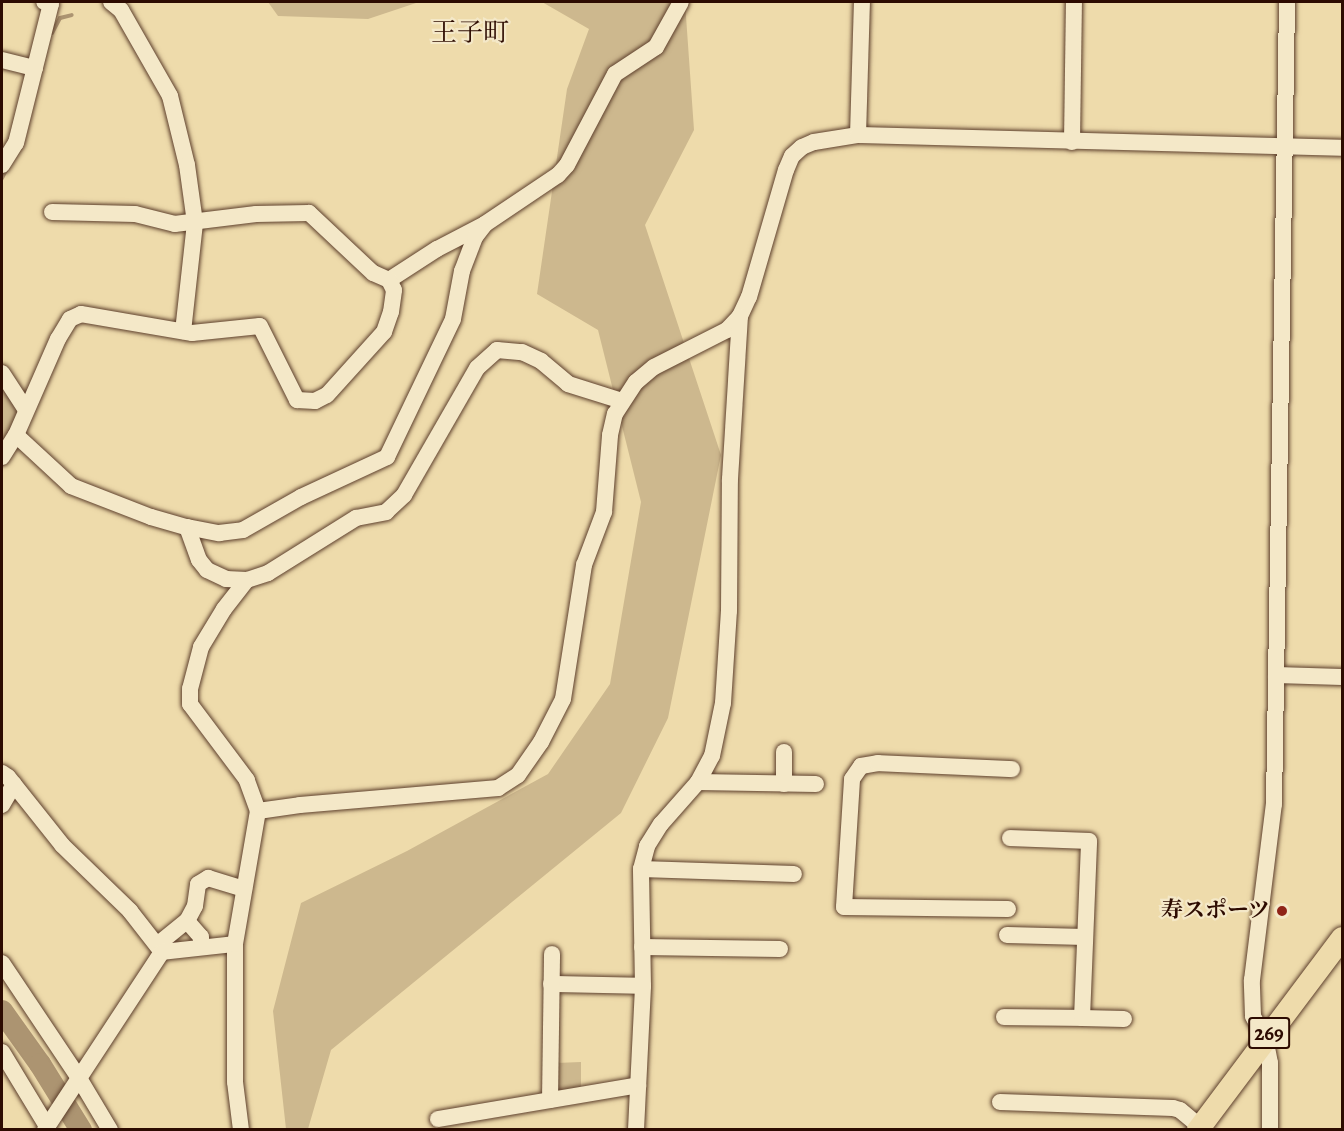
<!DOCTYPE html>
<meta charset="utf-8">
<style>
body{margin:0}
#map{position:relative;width:1344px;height:1131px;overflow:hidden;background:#eedbab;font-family:Alegreya,"Noto Serif JP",serif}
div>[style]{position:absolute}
.green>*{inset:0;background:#cdb88e}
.stream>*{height:4px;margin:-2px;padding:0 2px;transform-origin:2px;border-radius:2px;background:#ac9471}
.river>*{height:22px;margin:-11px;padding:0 11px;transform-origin:11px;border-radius:11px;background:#ac9471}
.roads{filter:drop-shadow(0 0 2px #5d3f2c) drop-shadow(0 0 2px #5d3f2c)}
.minor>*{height:16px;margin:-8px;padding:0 8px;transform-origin:8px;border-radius:8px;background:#f4e8c8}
.highway>*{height:22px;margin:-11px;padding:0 11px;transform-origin:11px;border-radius:11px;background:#eedbab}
.dots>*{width:16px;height:16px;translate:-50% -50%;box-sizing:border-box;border:3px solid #f4e8c8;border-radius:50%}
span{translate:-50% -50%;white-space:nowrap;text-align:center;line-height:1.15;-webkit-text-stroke:4.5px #f4e8c8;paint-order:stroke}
.shield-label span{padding:2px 4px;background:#f4e8c8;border:2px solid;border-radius:4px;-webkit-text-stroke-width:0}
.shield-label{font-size:21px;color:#2d0b01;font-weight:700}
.poi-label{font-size:22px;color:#2d0b01;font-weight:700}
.right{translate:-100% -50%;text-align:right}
.quarter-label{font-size:26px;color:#2d0b01}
.frame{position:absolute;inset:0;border:3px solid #2d0b01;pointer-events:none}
</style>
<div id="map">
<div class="green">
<i style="clip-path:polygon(268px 2px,419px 2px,368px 19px,278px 16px)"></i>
<i style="clip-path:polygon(542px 2px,685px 2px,694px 130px,645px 225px,721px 455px,668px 718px,621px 813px,331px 1050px,308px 1129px,286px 1129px,273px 1011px,301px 903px,407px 851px,548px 774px,610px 684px,641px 502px,598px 330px,537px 294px,567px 89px,589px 29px)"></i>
<i style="clip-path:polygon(2px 384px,16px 405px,17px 412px,15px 425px,2px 446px)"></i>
<i style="clip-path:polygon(581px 1062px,581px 1088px,556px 1092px,556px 1063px)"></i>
</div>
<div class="stream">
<i style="left:52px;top:33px;width:17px;rotate:-62deg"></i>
<i style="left:60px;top:18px;width:12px;rotate:-14deg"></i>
<i style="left:2px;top:178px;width:9px;rotate:-63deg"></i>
</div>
<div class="river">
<i style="left:2px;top:1011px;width:65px;rotate:54.4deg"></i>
<i style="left:40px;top:1064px;width:78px;rotate:58.2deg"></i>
</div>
<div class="roads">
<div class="minor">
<i style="left:111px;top:2px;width:13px;rotate:39deg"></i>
<i style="left:121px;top:10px;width:99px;rotate:60.3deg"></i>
<i style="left:170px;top:96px;width:71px;rotate:76.2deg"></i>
<i style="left:187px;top:165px;width:59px;rotate:82.1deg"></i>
<i style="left:195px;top:223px;width:109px;rotate:96.3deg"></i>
<i style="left:2px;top:60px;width:34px;rotate:14deg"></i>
<i style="left:858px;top:135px;width:133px;rotate:-88.3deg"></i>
<i style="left:1072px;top:142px;width:140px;rotate:-89.2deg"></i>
<i style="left:2px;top:165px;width:26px;rotate:-58deg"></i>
<i style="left:16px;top:143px;width:143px;rotate:-75.9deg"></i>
<i style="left:51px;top:4px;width:7px;rotate:-164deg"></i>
<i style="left:389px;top:280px;width:57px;rotate:-32.9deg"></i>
<i style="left:437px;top:249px;width:54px;rotate:-27.5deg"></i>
<i style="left:485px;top:224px;width:88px;rotate:-33.9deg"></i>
<i style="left:558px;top:175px;width:13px;rotate:-48deg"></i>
<i style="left:567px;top:165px;width:103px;rotate:-62.2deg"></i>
<i style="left:615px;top:74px;width:49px;rotate:-33.4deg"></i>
<i style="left:656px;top:47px;width:51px;rotate:-60.9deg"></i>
<i style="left:2px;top:373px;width:44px;rotate:57deg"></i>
<i style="left:16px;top:435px;width:75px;rotate:42.8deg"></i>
<i style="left:71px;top:486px;width:86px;rotate:21.2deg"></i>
<i style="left:151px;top:517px;width:37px;rotate:16deg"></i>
<i style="left:187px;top:527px;width:33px;rotate:11deg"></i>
<i style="left:219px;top:533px;width:24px;rotate:-7deg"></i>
<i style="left:243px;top:530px;width:67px;rotate:-29.6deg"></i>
<i style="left:301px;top:497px;width:95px;rotate:-24.9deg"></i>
<i style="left:387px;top:457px;width:153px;rotate:-64.4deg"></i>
<i style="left:453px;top:319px;width:49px;rotate:-79.4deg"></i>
<i style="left:462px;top:271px;width:36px;rotate:-69deg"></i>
<i style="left:475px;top:237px;width:16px;rotate:-52deg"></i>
<i style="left:2px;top:457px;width:26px;rotate:-58deg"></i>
<i style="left:16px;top:435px;width:105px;rotate:-66.4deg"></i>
<i style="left:58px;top:339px;width:23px;rotate:-59deg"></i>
<i style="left:70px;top:319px;width:12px;rotate:-24deg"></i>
<i style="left:81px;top:314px;width:113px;rotate:9.7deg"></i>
<i style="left:192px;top:333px;width:68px;rotate:-5.9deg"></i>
<i style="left:260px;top:326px;width:83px;rotate:63.4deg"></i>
<i style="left:297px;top:400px;width:18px;rotate:3deg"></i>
<i style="left:315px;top:401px;width:13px;rotate:-27deg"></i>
<i style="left:327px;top:395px;width:85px;rotate:-47.9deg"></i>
<i style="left:384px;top:332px;width:21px;rotate:-71deg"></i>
<i style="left:391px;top:312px;width:22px;rotate:-82deg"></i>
<i style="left:394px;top:290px;width:11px;rotate:-117deg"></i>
<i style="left:389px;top:280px;width:17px;rotate:-156deg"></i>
<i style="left:373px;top:273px;width:88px;rotate:-136.8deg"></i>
<i style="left:309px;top:213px;width:53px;rotate:178.9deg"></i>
<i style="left:256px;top:214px;width:82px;rotate:173deg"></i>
<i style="left:175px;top:224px;width:41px;rotate:-166deg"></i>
<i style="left:135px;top:214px;width:83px;rotate:-178.6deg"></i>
<i style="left:187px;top:527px;width:35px;rotate:70deg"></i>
<i style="left:199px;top:560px;width:13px;rotate:51deg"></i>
<i style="left:207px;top:570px;width:21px;rotate:25deg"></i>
<i style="left:226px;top:579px;width:21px;rotate:3deg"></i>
<i style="left:247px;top:580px;width:22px;rotate:-18deg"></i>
<i style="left:268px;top:573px;width:104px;rotate:-32deg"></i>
<i style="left:356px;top:518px;width:31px;rotate:-11deg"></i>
<i style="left:386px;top:512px;width:25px;rotate:-43deg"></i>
<i style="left:404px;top:495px;width:146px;rotate:-60.1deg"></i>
<i style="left:477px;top:368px;width:27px;rotate:-42deg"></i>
<i style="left:497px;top:350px;width:25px;rotate:5deg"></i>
<i style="left:522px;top:352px;width:21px;rotate:25deg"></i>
<i style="left:541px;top:361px;width:35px;rotate:40deg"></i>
<i style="left:568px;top:384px;width:57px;rotate:17.5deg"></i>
<i style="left:1276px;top:675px;width:66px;rotate:1.7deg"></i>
<i style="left:784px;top:752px;width:32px;rotate:90deg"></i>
<i style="left:2px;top:773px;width:7px;rotate:34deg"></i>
<i style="left:8px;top:777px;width:87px;rotate:51.5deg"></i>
<i style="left:62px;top:845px;width:95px;rotate:44.1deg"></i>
<i style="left:130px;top:911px;width:52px;rotate:52deg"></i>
<i style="left:698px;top:782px;width:118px;rotate:1deg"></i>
<i style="left:2px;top:805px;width:24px;rotate:-60deg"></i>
<i style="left:258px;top:811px;width:42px;rotate:-8.1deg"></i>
<i style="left:300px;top:805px;width:199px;rotate:-4.9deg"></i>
<i style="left:498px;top:788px;width:24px;rotate:-33deg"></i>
<i style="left:518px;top:775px;width:40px;rotate:-55.1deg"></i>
<i style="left:541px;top:742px;width:48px;rotate:-62.9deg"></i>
<i style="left:563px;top:699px;width:136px;rotate:-81.1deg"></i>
<i style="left:584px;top:565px;width:57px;rotate:-69.3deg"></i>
<i style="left:604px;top:512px;width:77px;rotate:-85.5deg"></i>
<i style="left:610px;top:435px;width:22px;rotate:-77deg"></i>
<i style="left:615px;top:414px;width:38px;rotate:-57deg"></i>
<i style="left:636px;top:382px;width:23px;rotate:-40deg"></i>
<i style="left:654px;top:367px;width:82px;rotate:-26.9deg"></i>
<i style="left:727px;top:330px;width:19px;rotate:-47deg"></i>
<i style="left:740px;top:316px;width:21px;rotate:-65deg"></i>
<i style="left:749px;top:297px;width:132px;rotate:-73.8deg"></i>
<i style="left:786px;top:170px;width:15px;rotate:-67deg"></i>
<i style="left:792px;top:156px;width:13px;rotate:-42deg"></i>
<i style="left:802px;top:147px;width:13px;rotate:-23deg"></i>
<i style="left:814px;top:142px;width:45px;rotate:-9deg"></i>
<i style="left:858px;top:135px;width:484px;rotate:1.5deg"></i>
<i style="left:641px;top:869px;width:153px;rotate:1.9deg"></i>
<i style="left:1008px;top:909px;width:164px;rotate:-179.3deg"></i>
<i style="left:844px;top:907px;width:128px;rotate:-86.4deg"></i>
<i style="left:852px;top:779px;width:16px;rotate:-55deg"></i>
<i style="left:861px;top:766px;width:17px;rotate:-10deg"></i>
<i style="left:878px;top:763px;width:134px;rotate:2.6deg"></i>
<i style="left:187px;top:921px;width:21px;rotate:49deg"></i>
<i style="left:201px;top:937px;width:9px;rotate:90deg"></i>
<i style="left:1007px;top:935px;width:78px;rotate:1.5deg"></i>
<i style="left:157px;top:945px;width:38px;rotate:-39deg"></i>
<i style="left:187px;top:921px;width:17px;rotate:-62deg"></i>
<i style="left:195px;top:906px;width:22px;rotate:-82deg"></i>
<i style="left:198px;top:884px;width:12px;rotate:-31deg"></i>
<i style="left:208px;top:878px;width:38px;rotate:17deg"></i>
<i style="left:642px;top:947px;width:138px;rotate:0.8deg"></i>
<i style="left:2px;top:963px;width:138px;rotate:56.2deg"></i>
<i style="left:79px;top:1078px;width:61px;rotate:59.2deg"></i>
<i style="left:551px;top:984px;width:92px;rotate:1.2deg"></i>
<i style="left:1004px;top:1017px;width:78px;rotate:0.7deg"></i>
<i style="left:1082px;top:1018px;width:177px;rotate:-87.7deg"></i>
<i style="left:1089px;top:841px;width:79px;rotate:-177.8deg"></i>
<i style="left:1082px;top:1018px;width:42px;rotate:1.4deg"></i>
<i style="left:2px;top:1052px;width:89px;rotate:58.8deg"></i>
<i style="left:550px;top:1100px;width:146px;rotate:-89.2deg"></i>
<i style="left:1000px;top:1102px;width:173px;rotate:2deg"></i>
<i style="left:1173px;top:1108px;width:7px;rotate:16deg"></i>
<i style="left:1180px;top:1110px;width:26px;rotate:40deg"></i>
<i style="left:438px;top:1119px;width:203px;rotate:-9.6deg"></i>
<i style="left:45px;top:1130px;width:213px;rotate:-56.7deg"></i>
<i style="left:162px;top:952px;width:73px;rotate:-6.3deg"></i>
<i style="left:241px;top:1130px;width:48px;rotate:-97.1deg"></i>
<i style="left:235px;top:1082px;width:138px;rotate:-90deg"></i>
<i style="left:235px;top:944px;width:135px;rotate:-80.2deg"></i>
<i style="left:258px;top:811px;width:33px;rotate:-110deg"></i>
<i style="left:247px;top:780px;width:95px;rotate:-126.9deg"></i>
<i style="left:190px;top:704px;width:15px;rotate:-90deg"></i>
<i style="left:190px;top:689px;width:43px;rotate:-75.3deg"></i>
<i style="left:201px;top:647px;width:44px;rotate:-58.8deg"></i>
<i style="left:224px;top:609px;width:37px;rotate:-52deg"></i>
<i style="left:636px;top:1130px;width:144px;rotate:-87.2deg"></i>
<i style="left:643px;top:986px;width:117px;rotate:-91deg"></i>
<i style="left:641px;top:869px;width:24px;rotate:-75deg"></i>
<i style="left:647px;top:846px;width:26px;rotate:-58deg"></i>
<i style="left:661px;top:824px;width:56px;rotate:-48.6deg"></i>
<i style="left:698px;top:782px;width:30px;rotate:-62deg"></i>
<i style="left:712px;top:756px;width:54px;rotate:-78.3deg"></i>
<i style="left:723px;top:703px;width:92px;rotate:-86.3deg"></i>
<i style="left:729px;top:611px;width:132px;rotate:-89.6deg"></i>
<i style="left:730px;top:479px;width:163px;rotate:-86.5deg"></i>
<i style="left:1270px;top:1130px;width:67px;rotate:-90deg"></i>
<i style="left:1270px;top:1063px;width:25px;rotate:-101deg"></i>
<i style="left:1265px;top:1038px;width:25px;rotate:-119deg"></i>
<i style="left:1253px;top:1016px;width:36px;rotate:-92deg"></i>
<i style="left:1252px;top:980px;width:177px;rotate:-82.9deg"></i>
<i style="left:1274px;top:804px;width:802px;rotate:-89.07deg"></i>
</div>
<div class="highway">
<i style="left:1198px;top:1130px;width:240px;rotate:-53.1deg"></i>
</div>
</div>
<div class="dots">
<i style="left:1282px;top:911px;background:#8f2418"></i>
</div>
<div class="shield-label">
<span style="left:1269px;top:1033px">269</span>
</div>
<div class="poi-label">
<span class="right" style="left:1270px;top:911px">寿スポーツ</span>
</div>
<div class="quarter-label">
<span style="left:470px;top:33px">王子町</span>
</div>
<div class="frame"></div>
</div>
